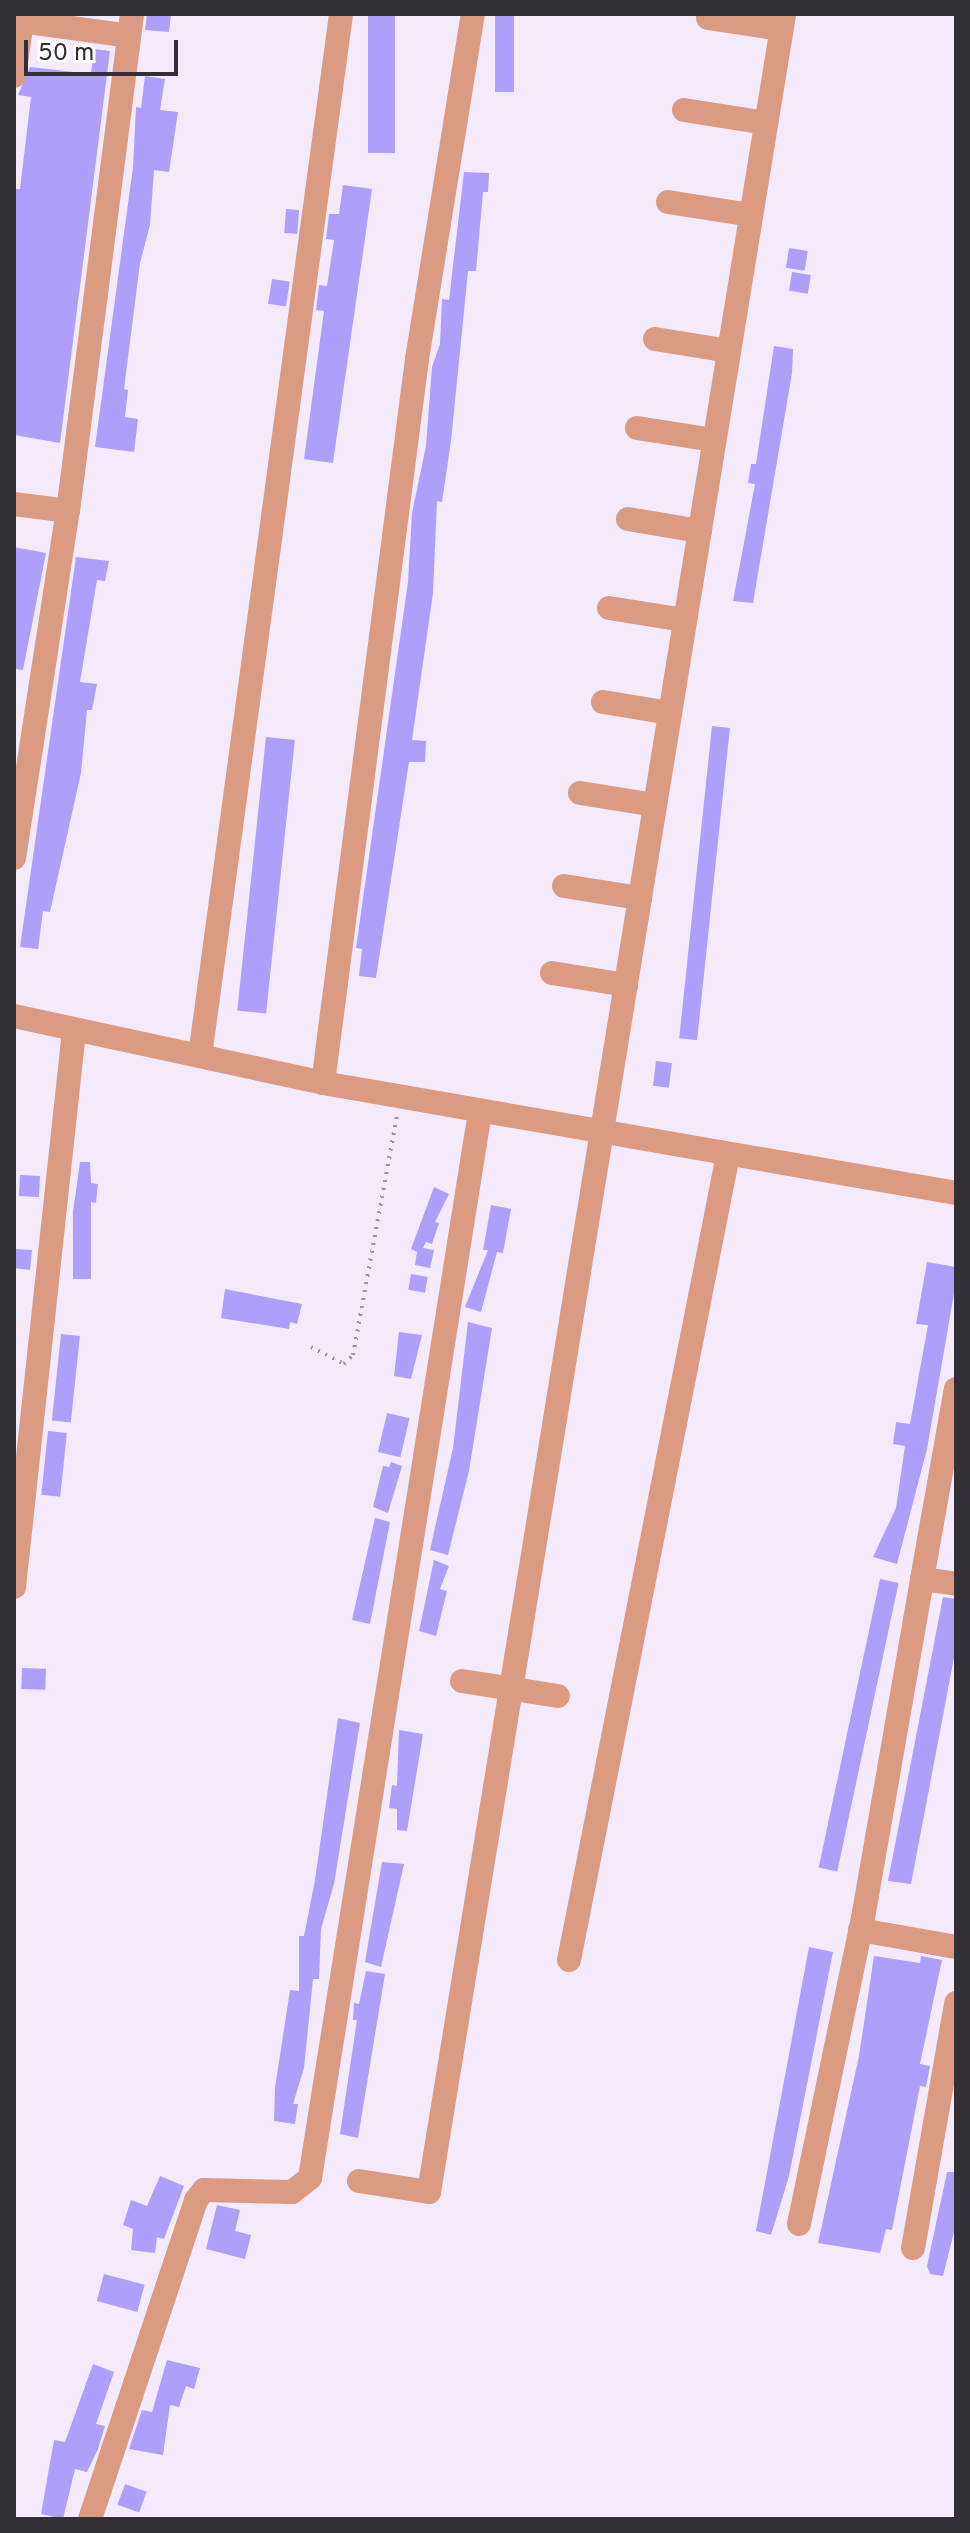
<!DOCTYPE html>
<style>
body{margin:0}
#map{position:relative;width:970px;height:2533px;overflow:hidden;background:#f4eafc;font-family:Overpass,sans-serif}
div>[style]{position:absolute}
.building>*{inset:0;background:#ae9ffa;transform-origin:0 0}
.path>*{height:4px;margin-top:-2px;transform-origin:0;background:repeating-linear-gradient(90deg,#9b94a1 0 2px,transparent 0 8px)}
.street>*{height:24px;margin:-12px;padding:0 12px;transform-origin:12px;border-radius:12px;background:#db9a82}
span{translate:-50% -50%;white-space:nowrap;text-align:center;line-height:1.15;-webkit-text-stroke:6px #fff;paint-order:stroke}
.frame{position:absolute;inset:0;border:16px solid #332f36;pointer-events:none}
.scale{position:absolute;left:24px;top:40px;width:154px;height:36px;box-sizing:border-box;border:4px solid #332f36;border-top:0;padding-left:10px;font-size:24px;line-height:28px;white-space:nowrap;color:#332f36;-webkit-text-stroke:6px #fff;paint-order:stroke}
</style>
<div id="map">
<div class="building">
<i style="clip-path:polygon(147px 14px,171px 14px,169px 32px,145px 30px)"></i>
<i style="left:368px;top:14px;width:27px;height:139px"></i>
<i style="left:495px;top:14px;width:19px;height:78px"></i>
<i style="clip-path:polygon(94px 49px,110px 51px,60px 443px,14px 435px,14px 189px,20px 189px,31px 97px,18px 95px,30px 67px,91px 74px)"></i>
<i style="clip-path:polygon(145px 76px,165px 79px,160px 110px,178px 112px,169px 172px,154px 170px,150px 225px,140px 263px,124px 389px,128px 390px,125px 417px,138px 419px,134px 452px,95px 447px,133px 167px,136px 107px,141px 108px)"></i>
<i style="clip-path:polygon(464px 172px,489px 173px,488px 192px,483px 192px,476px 271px,468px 271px,451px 441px,442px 502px,437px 501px,433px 593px,412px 740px,426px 741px,425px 762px,409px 762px,376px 978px,359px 976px,362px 949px,356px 948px,408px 582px,412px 513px,426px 446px,432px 367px,440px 344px,442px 299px,449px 300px)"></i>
<i style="clip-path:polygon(343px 185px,372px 189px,333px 463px,304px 459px,324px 311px,316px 310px,319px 285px,327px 286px,334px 240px,326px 239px,329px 214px,339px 214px)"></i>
<i style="left:286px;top:209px;width:13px;height:24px;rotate:4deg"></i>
<i style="left:789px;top:248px;width:19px;height:20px;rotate:9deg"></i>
<i style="left:792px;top:272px;width:19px;height:19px;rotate:9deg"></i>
<i style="left:272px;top:279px;width:18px;height:25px;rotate:9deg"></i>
<i style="clip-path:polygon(774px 346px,793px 349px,792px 373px,753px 603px,733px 601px,755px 484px,748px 483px,751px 464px,756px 464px)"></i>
<i style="clip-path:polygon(14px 547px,46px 553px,23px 670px,14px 669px)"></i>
<i style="clip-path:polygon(76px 557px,109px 561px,105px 581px,97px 580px,80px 682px,97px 684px,92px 710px,87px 710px,81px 773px,50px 912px,43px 911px,38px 949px,20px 947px)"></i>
<i style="left:712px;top:726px;width:18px;height:314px;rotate:6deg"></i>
<i style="left:266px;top:737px;width:29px;height:275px;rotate:6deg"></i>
<i style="left:656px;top:1061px;width:16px;height:25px;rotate:7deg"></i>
<i style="clip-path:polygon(80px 1162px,90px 1162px,91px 1183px,98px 1184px,96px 1203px,91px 1202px,91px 1279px,73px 1279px,73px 1212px)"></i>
<i style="left:20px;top:1175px;width:20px;height:21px;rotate:3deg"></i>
<i style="clip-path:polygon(434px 1187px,449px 1194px,435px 1222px,439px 1223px,432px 1244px,426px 1242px,423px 1248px,434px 1250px,430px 1268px,415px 1265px,417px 1252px,411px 1249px)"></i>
<i style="clip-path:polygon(491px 1205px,511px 1209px,503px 1253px,497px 1252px,481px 1312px,465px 1307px,488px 1250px,483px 1250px)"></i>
<i style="clip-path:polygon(14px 1249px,32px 1250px,30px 1270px,14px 1268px)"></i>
<i style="clip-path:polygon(927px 1262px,956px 1267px,956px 1282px,927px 1449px,897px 1564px,873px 1557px,896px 1508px,905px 1446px,893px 1444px,896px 1422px,910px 1424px,928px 1325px,916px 1324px)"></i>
<i style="left:411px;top:1274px;width:17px;height:16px;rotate:10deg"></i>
<i style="clip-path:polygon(225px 1289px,302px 1304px,297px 1324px,290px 1322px,289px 1329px,221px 1318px)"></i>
<i style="clip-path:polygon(468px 1322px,492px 1328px,469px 1471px,448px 1555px,430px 1550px,453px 1448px)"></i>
<i style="clip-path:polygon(399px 1332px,422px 1335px,411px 1379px,394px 1376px)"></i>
<i style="left:61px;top:1334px;width:19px;height:87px;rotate:6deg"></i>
<i style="left:387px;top:1413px;width:23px;height:40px;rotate:13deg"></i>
<i style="left:48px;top:1431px;width:19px;height:64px;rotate:6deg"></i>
<i style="clip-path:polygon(391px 1462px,402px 1466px,388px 1513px,373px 1507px,383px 1466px,389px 1467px)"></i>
<i style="clip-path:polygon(375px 1518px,390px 1522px,370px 1624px,352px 1620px)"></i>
<i style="clip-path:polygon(434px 1560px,449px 1566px,440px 1589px,447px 1591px,436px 1636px,419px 1631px)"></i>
<i style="left:880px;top:1579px;width:19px;height:295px;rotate:12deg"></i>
<i style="clip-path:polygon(943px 1597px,956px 1599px,956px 1647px,911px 1884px,888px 1881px)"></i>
<i style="left:22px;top:1668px;width:24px;height:21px;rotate:2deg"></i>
<i style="clip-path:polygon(338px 1718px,360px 1723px,334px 1884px,321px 1929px,319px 1979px,313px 1979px,304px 2068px,293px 2104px,298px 2104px,295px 2124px,274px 2121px,275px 2088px,290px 1990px,299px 1991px,299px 1936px,304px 1936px,315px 1880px)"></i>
<i style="clip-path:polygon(399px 1730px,423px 1734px,407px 1831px,397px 1830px,397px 1809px,389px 1808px,392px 1785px,397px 1786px)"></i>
<i style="clip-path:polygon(382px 1862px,404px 1864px,381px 1967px,365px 1962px)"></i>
<i style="clip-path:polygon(809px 1947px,833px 1952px,789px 2176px,771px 2235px,756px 2231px)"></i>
<i style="clip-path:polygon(874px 1956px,920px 1963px,921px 1956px,942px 1960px,920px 2064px,930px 2066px,926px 2087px,920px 2086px,892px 2230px,886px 2229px,880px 2253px,818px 2243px,859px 2056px)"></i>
<i style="clip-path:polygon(366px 1971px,385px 1974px,358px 2138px,340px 2134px,357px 2020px,353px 2020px,354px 2003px,359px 2004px)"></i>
<i style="clip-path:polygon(947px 2172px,956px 2172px,956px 2224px,943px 2276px,930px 2274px,927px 2266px)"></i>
<i style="clip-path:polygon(160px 2176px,184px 2186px,164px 2239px,157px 2237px,155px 2253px,131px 2250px,133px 2229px,123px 2225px,131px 2200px,147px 2206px)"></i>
<i style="clip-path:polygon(217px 2205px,240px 2210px,235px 2231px,251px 2235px,245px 2259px,206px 2249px)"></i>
<i style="left:104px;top:2274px;width:42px;height:28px;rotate:15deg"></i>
<i style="clip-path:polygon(167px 2360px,200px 2368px,194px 2389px,186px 2386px,179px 2407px,170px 2405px,163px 2455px,129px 2449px,142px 2410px,152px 2412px)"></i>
<i style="clip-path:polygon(93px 2364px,114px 2372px,96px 2424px,105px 2426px,98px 2449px,87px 2472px,75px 2469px,63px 2519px,41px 2514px,54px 2440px,65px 2442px)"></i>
<i style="left:125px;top:2484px;width:23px;height:22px;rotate:20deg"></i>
</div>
<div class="path">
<i style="left:311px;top:1347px;width:37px;rotate:27deg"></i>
<i style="left:344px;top:1364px;width:13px;rotate:-45deg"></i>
<i style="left:353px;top:1355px;width:244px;rotate:-79.6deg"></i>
</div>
<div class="street">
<i style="left:708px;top:18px;width:74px;rotate:8.6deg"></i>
<i style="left:14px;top:20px;width:116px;rotate:7.9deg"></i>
<i style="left:14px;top:76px;width:63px;rotate:-81.7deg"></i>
<i style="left:684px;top:110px;width:83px;rotate:9deg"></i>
<i style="left:668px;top:202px;width:84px;rotate:8.9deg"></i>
<i style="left:655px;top:339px;width:75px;rotate:9.2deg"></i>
<i style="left:637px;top:428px;width:78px;rotate:8.9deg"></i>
<i style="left:14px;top:504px;width:54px;rotate:7.4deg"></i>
<i style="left:628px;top:519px;width:73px;rotate:9.5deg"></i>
<i style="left:609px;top:608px;width:77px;rotate:9deg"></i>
<i style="left:603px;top:702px;width:68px;rotate:9.3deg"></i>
<i style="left:580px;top:793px;width:76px;rotate:9.1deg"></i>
<i style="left:14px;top:858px;width:351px;rotate:-81.2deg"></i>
<i style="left:68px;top:511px;width:501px;rotate:-82.66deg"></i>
<i style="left:564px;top:886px;width:77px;rotate:9deg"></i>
<i style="left:552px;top:973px;width:75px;rotate:9.2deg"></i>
<i style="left:14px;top:1016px;width:316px;rotate:12.2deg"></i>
<i style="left:323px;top:1083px;width:642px;rotate:9.86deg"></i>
<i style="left:200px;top:1056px;width:1051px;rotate:-82.29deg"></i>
<i style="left:323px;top:1083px;width:730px;rotate:-82.6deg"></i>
<i style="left:417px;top:359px;width:350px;rotate:-80.8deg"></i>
<i style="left:922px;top:1579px;width:193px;rotate:-79.9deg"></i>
<i style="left:14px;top:1587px;width:559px;rotate:-83.84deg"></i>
<i style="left:462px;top:1681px;width:97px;rotate:8.9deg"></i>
<i style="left:860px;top:1930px;width:97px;rotate:10deg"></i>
<i style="left:569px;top:1960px;width:821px;rotate:-78.83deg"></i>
<i style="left:359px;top:2181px;width:71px;rotate:8.9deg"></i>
<i style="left:429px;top:2192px;width:2207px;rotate:-80.74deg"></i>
<i style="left:799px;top:2224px;width:313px;rotate:-78.2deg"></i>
<i style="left:863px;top:1918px;width:344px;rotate:-80.1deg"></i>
<i style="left:922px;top:1579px;width:34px;rotate:8deg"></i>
<i style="left:913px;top:2248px;width:249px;rotate:-80deg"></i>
<i style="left:90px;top:2519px;width:336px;rotate:-71.6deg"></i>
<i style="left:196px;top:2200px;width:13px;rotate:-51deg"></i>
<i style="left:204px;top:2190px;width:88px;rotate:1.3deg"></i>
<i style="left:292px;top:2192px;width:23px;rotate:-38deg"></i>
<i style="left:310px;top:2178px;width:1079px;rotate:-80.94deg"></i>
</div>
<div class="frame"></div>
<div class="scale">50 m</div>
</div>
